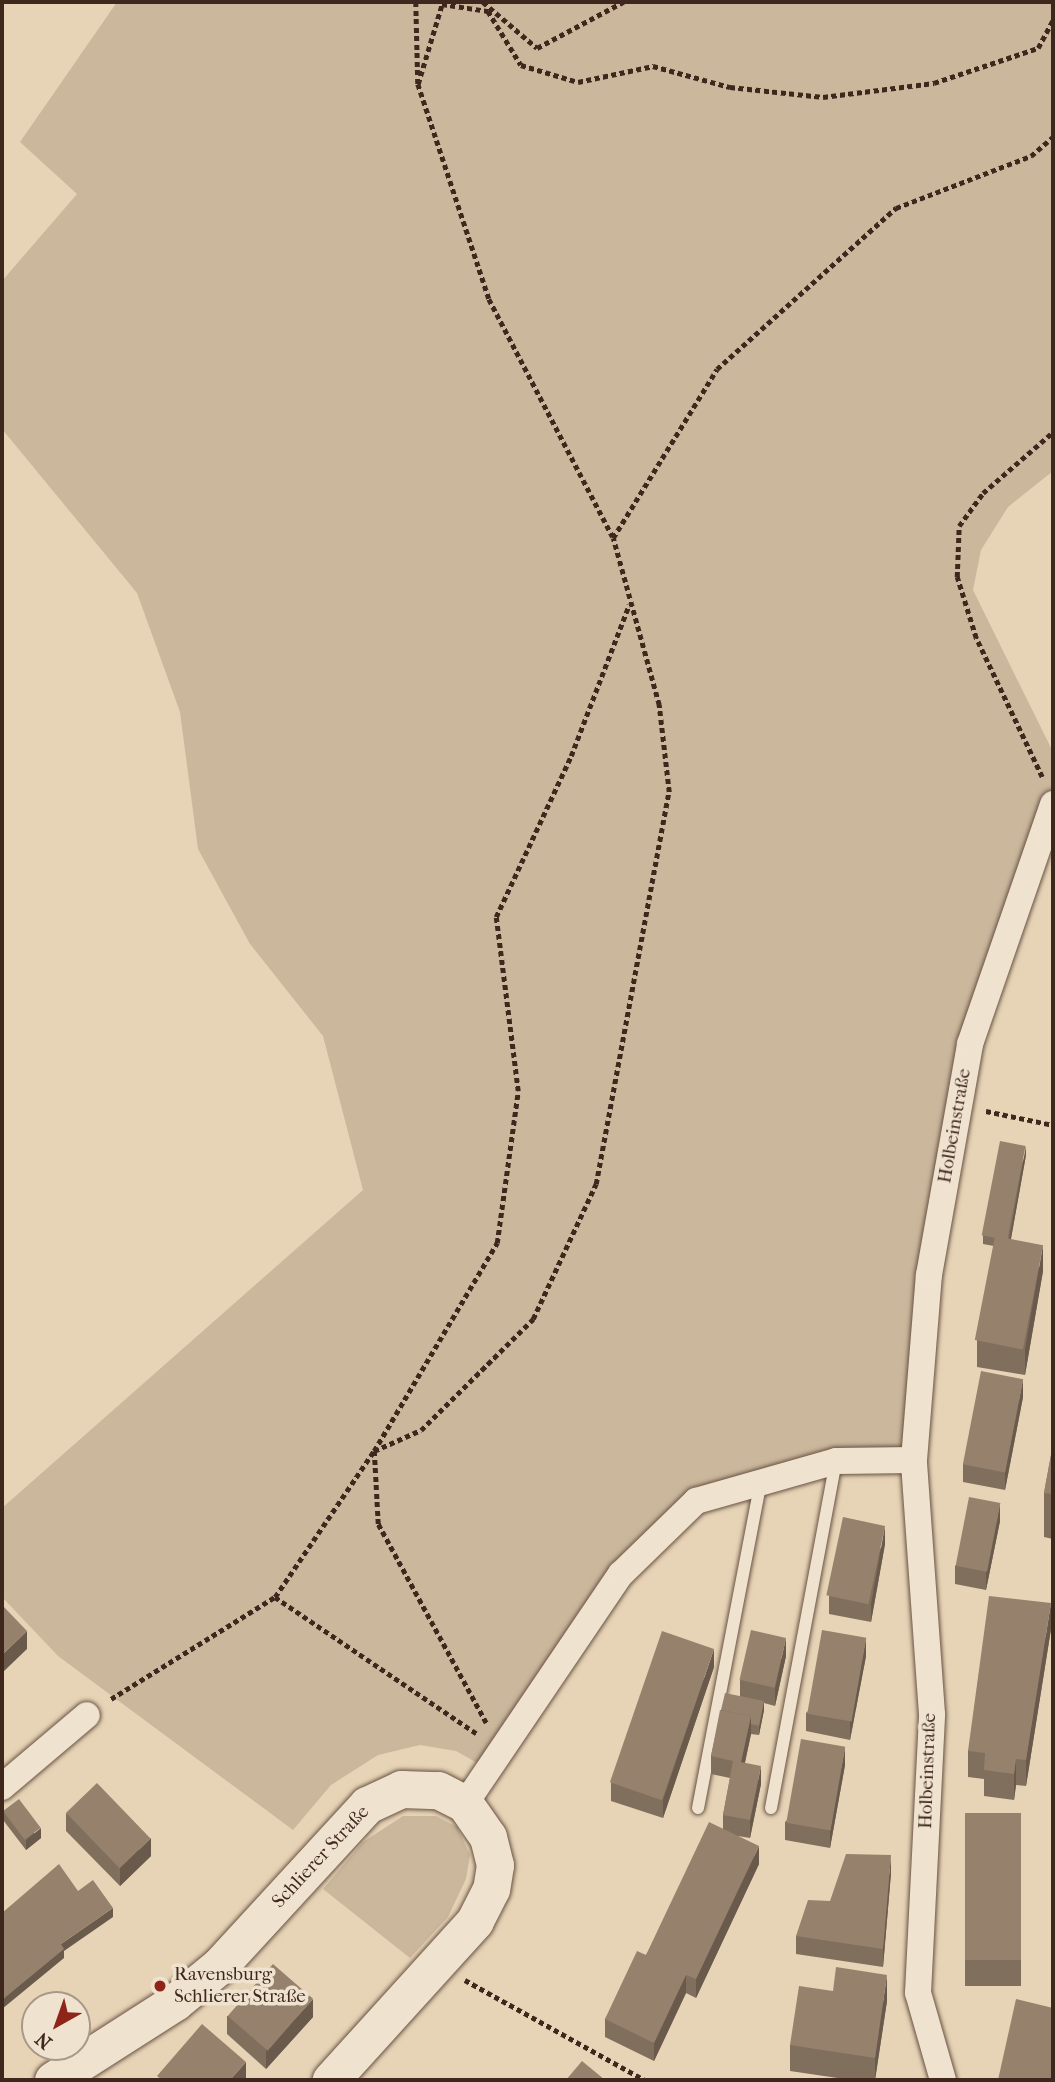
<!DOCTYPE html>
<meta charset="utf-8">
<style>
body{margin:0}
#map{position:relative;width:1055px;height:2082px;overflow:hidden;background:#e7d4b6;font-family:"IM FELL French Canon",serif}
div>[style]{position:absolute}
.green>*{inset:0;background:#cab79c}
.path>*{height:4.5px;margin-top:-2.25px;transform-origin:0;background:repeating-linear-gradient(90deg,#3f271e 0 5px,transparent 0 8.5px)}
.roads{filter:drop-shadow(0 0 2px #695244) drop-shadow(0 0 2px #695244)}
.service>*{height:12px;margin:-6px;padding:0 6px;transform-origin:6px;border-radius:6px;background:#efe3d0}
.minor>*{height:26px;margin:-13px;padding:0 13px;transform-origin:13px;border-radius:13px;background:#efe3d0}
.secondary>*{height:37px;margin:-18.5px;padding:0 18.5px;transform-origin:18.5px;border-radius:18.5px;background:#efe3d0}
.wall>*{inset:0;background:#816f5e;transform-origin:0 0}
.shaded-wall>*{inset:0;background:#695a4c}
.building>*{inset:0;background:#96816d;transform-origin:0 0}
.dots>*{width:19px;height:19px;translate:-50% -50%;box-sizing:border-box;border:4px solid #efe3d0;border-radius:50%}
span{translate:-50% -50%;white-space:nowrap;text-align:center;line-height:1.15;-webkit-text-stroke:7px #efe3d0;paint-order:stroke}
.street-label{font-size:19px;color:#3f271e}
.poi-label{font-size:19px;color:#3f271e}
.left{translate:0 -50%;text-align:left}
.frame{position:absolute;inset:0;border:4px solid #3f271e;pointer-events:none}
.north{position:absolute;left:21px;top:1991px;width:70px;height:70px;box-sizing:border-box;background:#efe3d0;border:2px solid #a99889;border-radius:50%;rotate:220deg;font-size:19px;font-weight:700;line-height:28px;text-align:center;color:#3f271e}
.north::after{content:'';display:block;margin:auto;width:24px;height:32px;background:#8f2418;clip-path:polygon(50% 0,100% 100%,50% 72%,0 100%)}
</style>
<div id="map">
<div class="green">
<i style="clip-path:polygon(117px 2px,1053px 2px,1053px 471px,1008px 507px,981px 550px,973px 590px,1053px 752px,1053px 804px,970px 1044px,914px 1460px,696px 1501px,621px 1574px,488px 1769px,456px 1751px,420px 1745px,378px 1755px,331px 1785px,293px 1830px,58px 1656px,2px 1597px,2px 1508px,363px 1190px,323px 1036px,250px 944px,198px 849px,180px 712px,137px 593px,2px 429px,2px 281px,77px 194px,20px 142px)"></i>
<i style="clip-path:polygon(403px 1816px,436px 1816px,457px 1827px,470px 1855px,466px 1879px,448px 1917px,410px 1958px,323px 1889px,363px 1842px)"></i>
</div>
<div class="path">
<i style="left:416px;top:2px;width:82px;rotate:88.6deg"></i>
<i style="left:418px;top:84px;width:226px;rotate:71.7deg"></i>
<i style="left:489px;top:299px;width:268px;rotate:62.5deg"></i>
<i style="left:483px;top:2px;width:71px;rotate:40.4deg"></i>
<i style="left:537px;top:48px;width:98px;rotate:-28.1deg"></i>
<i style="left:418px;top:84px;width:84px;rotate:-73.3deg"></i>
<i style="left:442px;top:4px;width:47px;rotate:8.7deg"></i>
<i style="left:488px;top:11px;width:63px;rotate:58.6deg"></i>
<i style="left:521px;top:65px;width:59px;rotate:16.6deg"></i>
<i style="left:578px;top:82px;width:77px;rotate:-12deg"></i>
<i style="left:653px;top:66px;width:80px;rotate:15.3deg"></i>
<i style="left:730px;top:87px;width:94px;rotate:6.1deg"></i>
<i style="left:823px;top:97px;width:112px;rotate:-7.2deg"></i>
<i style="left:934px;top:83px;width:110px;rotate:-18.6deg"></i>
<i style="left:1038px;top:48px;width:32px;rotate:-62deg"></i>
<i style="left:1042px;top:777px;width:154px;rotate:-115.4deg"></i>
<i style="left:976px;top:638px;width:64px;rotate:-107.3deg"></i>
<i style="left:957px;top:577px;width:51px;rotate:-87.8deg"></i>
<i style="left:959px;top:526px;width:41px;rotate:-54deg"></i>
<i style="left:983px;top:493px;width:93px;rotate:-41.1deg"></i>
<i style="left:986px;top:1111px;width:68px;rotate:11.8deg"></i>
<i style="left:275px;top:1597px;width:244px;rotate:34.1deg"></i>
<i style="left:111px;top:1699px;width:193px;rotate:-31.9deg"></i>
<i style="left:275px;top:1597px;width:176px;rotate:-55.9deg"></i>
<i style="left:374px;top:1451px;width:242px;rotate:-59.4deg"></i>
<i style="left:497px;top:1243px;width:153px;rotate:-82.1deg"></i>
<i style="left:518px;top:1091px;width:175px;rotate:-97.2deg"></i>
<i style="left:496px;top:917px;width:178px;rotate:-65deg"></i>
<i style="left:571px;top:756px;width:162px;rotate:-69deg"></i>
<i style="left:486px;top:1723px;width:226px;rotate:-118.5deg"></i>
<i style="left:378px;top:1524px;width:73px;rotate:-93.1deg"></i>
<i style="left:374px;top:1451px;width:51px;rotate:-24.1deg"></i>
<i style="left:421px;top:1430px;width:158px;rotate:-44.7deg"></i>
<i style="left:533px;top:1319px;width:149px;rotate:-65deg"></i>
<i style="left:596px;top:1184px;width:399px;rotate:-79.5deg"></i>
<i style="left:669px;top:792px;width:88px;rotate:-96.6deg"></i>
<i style="left:659px;top:705px;width:173px;rotate:-105.4deg"></i>
<i style="left:613px;top:538px;width:198px;rotate:-58.4deg"></i>
<i style="left:717px;top:369px;width:241px;rotate:-42deg"></i>
<i style="left:896px;top:208px;width:145px;rotate:-21.1deg"></i>
<i style="left:1031px;top:156px;width:29px;rotate:-41deg"></i>
<i style="left:465px;top:1980px;width:206px;rotate:29.1deg"></i>
</div>
<div class="roads">
<div class="service">
<i style="left:698px;top:1808px;width:332px;rotate:-79.1deg"></i>
<i style="left:771px;top:1808px;width:353px;rotate:-79.4deg"></i>
</div>
<div class="minor">
<i style="left:2px;top:1787px;width:111px;rotate:-40.3deg"></i>
<i style="left:465px;top:1804px;width:278px;rotate:-55.9deg"></i>
<i style="left:621px;top:1574px;width:105px;rotate:-44.2deg"></i>
<i style="left:696px;top:1501px;width:146px;rotate:-15.9deg"></i>
<i style="left:836px;top:1461px;width:78px;rotate:-0.7deg"></i>
<i style="left:943px;top:2080px;width:91px;rotate:-106deg"></i>
<i style="left:918px;top:1993px;width:279px;rotate:-87.1deg"></i>
<i style="left:932px;top:1714px;width:255px;rotate:-94.1deg"></i>
<i style="left:914px;top:1460px;width:186px;rotate:-85.4deg"></i>
<i style="left:929px;top:1275px;width:235px;rotate:-79.9deg"></i>
<i style="left:970px;top:1044px;width:254px;rotate:-70.9deg"></i>
</div>
<div class="secondary">
<i style="left:53px;top:2080px;width:145px;rotate:-32.6deg"></i>
<i style="left:175px;top:2002px;width:57px;rotate:-39.3deg"></i>
<i style="left:219px;top:1966px;width:219px;rotate:-47.4deg"></i>
<i style="left:367px;top:1805px;width:38px;rotate:-25deg"></i>
<i style="left:401px;top:1789px;width:37px;rotate:2deg"></i>
<i style="left:438px;top:1790px;width:30px;rotate:27deg"></i>
<i style="left:465px;top:1804px;width:40px;rotate:55.1deg"></i>
<i style="left:488px;top:1837px;width:29px;rotate:76deg"></i>
<i style="left:495px;top:1865px;width:24px;rotate:99deg"></i>
<i style="left:491px;top:1889px;width:36px;rotate:117deg"></i>
<i style="left:475px;top:1921px;width:215px;rotate:132.2deg"></i>
</div>
</div>
<div class="wall">
<i style="clip-path:polygon(1026px 1155px,1011px 1239px,1043px 1271px,1025px 1375px,977px 1367px,977px 1340px,994px 1246px,983px 1244px,983px 1235px)"></i>
<i style="clip-path:polygon(1023px 1397px,1005px 1490px,963px 1482px,963px 1464px)"></i>
<i style="clip-path:polygon(1053px 1444px,1053px 1539px,1044px 1537px,1044px 1493px)"></i>
<i style="clip-path:polygon(1000px 1521px,986px 1590px,955px 1584px,955px 1566px)"></i>
<i style="clip-path:polygon(885px 1544px,871px 1622px,829px 1614px,829px 1596px)"></i>
<i style="clip-path:polygon(1051px 1629px,1026px 1786px,1016px 1785px,1014px 1800px,984px 1796px,984px 1779px,968px 1777px,968px 1751px)"></i>
<i style="clip-path:polygon(786px 1656px,775px 1706px,764px 1703px,764px 1710px,759px 1735px,751px 1734px,745px 1763px,761px 1784px,750px 1838px,738px 1836px,759px 1864px,696px 1998px,686px 1993px,654px 2061px,605px 2037px,605px 2019px,646px 1955px,723px 1829px,723px 1815px,730px 1778px,711px 1774px,711px 1756px,721px 1710px,740px 1696px,740px 1680px)"></i>
<i style="clip-path:polygon(866px 1656px,850px 1740px,806px 1731px,806px 1713px)"></i>
<i style="clip-path:polygon(714px 1667px,663px 1818px,611px 1801px,611px 1783px)"></i>
<i style="clip-path:polygon(845px 1765px,830px 1848px,785px 1840px,785px 1822px)"></i>
<i style="clip-path:polygon(3px 1811px,41px 1838px,26px 1850px,3px 1820px)"></i>
<i style="clip-path:polygon(66px 1813px,151px 1856px,120px 1886px,66px 1831px)"></i>
<i style="left:1021px;top:1813px;width:173px;height:56px;rotate:90deg"></i>
<i style="clip-path:polygon(891px 1873px,883px 1967px,796px 1954px,796px 1936px,830px 1901px)"></i>
<i style="clip-path:polygon(887px 2001px,875px 2080px,851px 2080px,790px 2071px,790px 2045px)"></i>
<i style="clip-path:polygon(227px 2016px,313px 2017px,266px 2069px,227px 2034px)"></i>
</div>
<div class="shaded-wall">
<i style="clip-path:polygon(1026px 1146px,1026px 1155px,1009px 1249px,1009px 1240px)"></i>
<i style="clip-path:polygon(1043px 1245px,1043px 1271px,1025px 1375px,1025px 1349px)"></i>
<i style="clip-path:polygon(1023px 1379px,1023px 1397px,1005px 1490px,1005px 1472px)"></i>
<i style="clip-path:polygon(1000px 1503px,1000px 1521px,986px 1590px,986px 1572px)"></i>
<i style="clip-path:polygon(885px 1526px,885px 1544px,871px 1622px,871px 1604px)"></i>
<i style="clip-path:polygon(1051px 1603px,1051px 1629px,1026px 1786px,1026px 1760px)"></i>
<i style="clip-path:polygon(27px 1631px,27px 1649px,2px 1673px,2px 1655px)"></i>
<i style="clip-path:polygon(786px 1638px,786px 1656px,775px 1706px,775px 1688px)"></i>
<i style="clip-path:polygon(866px 1638px,866px 1656px,850px 1740px,850px 1721px)"></i>
<i style="clip-path:polygon(714px 1649px,714px 1667px,663px 1818px,663px 1800px)"></i>
<i style="clip-path:polygon(764px 1701px,764px 1710px,759px 1735px,759px 1726px)"></i>
<i style="clip-path:polygon(751px 1716px,751px 1734px,741px 1780px,741px 1762px)"></i>
<i style="clip-path:polygon(845px 1747px,845px 1765px,830px 1848px,830px 1830px)"></i>
<i style="clip-path:polygon(1016px 1759px,1016px 1785px,1014px 1800px,1014px 1774px)"></i>
<i style="clip-path:polygon(761px 1766px,761px 1784px,750px 1838px,750px 1820px)"></i>
<i style="clip-path:polygon(41px 1828px,41px 1838px,26px 1850px,26px 1840px)"></i>
<i style="clip-path:polygon(151px 1838px,151px 1856px,120px 1886px,120px 1868px)"></i>
<i style="clip-path:polygon(759px 1846px,759px 1864px,696px 1998px,696px 1979px)"></i>
<i style="clip-path:polygon(891px 1855px,891px 1873px,883px 1967px,883px 1949px)"></i>
<i style="clip-path:polygon(113px 1908px,113px 1917px,64px 1951px,64px 1958px,2px 2009px,2px 2000px,61px 1944px)"></i>
<i style="clip-path:polygon(686px 1975px,686px 1993px,654px 2061px,654px 2043px)"></i>
<i style="clip-path:polygon(887px 1975px,887px 2001px,875px 2080px,875px 2058px)"></i>
<i style="clip-path:polygon(313px 1999px,313px 2017px,266px 2069px,266px 2051px)"></i>
<i style="clip-path:polygon(246px 2062px,246px 2080px,230px 2080px)"></i>
</div>
<div class="building">
<i style="left:1000px;top:1141px;width:26px;height:96px;rotate:11deg"></i>
<i style="left:995px;top:1236px;width:49px;height:106px;rotate:11deg"></i>
<i style="left:981px;top:1371px;width:43px;height:95px;rotate:11deg"></i>
<i style="clip-path:polygon(1053px 1444px,1053px 1494px,1044px 1493px)"></i>
<i style="left:969px;top:1497px;width:32px;height:70px;rotate:11deg"></i>
<i style="left:843px;top:1517px;width:43px;height:80px;rotate:12deg"></i>
<i style="clip-path:polygon(989px 1596px,1051px 1603px,1026px 1760px,1016px 1759px,1014px 1774px,984px 1770px,985px 1753px,968px 1751px)"></i>
<i style="clip-path:polygon(2px 1605px,27px 1631px,2px 1655px)"></i>
<i style="left:751px;top:1630px;width:36px;height:51px;rotate:13deg"></i>
<i style="left:822px;top:1630px;width:45px;height:85px;rotate:10deg"></i>
<i style="left:662px;top:1631px;width:55px;height:160px;rotate:19deg"></i>
<i style="clip-path:polygon(725px 1693px,764px 1701px,759px 1726px,751px 1724px,751px 1716px,721px 1710px)"></i>
<i style="clip-path:polygon(720px 1710px,751px 1716px,741px 1762px,761px 1766px,750px 1820px,723px 1815px,733px 1761px,711px 1756px)"></i>
<i style="left:801px;top:1739px;width:45px;height:85px;rotate:10deg"></i>
<i style="left:97px;top:1783px;width:77px;height:43px;rotate:46deg"></i>
<i style="left:19px;top:1799px;width:36px;height:20px;rotate:53deg"></i>
<i style="left:1021px;top:1813px;width:147px;height:56px;rotate:90deg"></i>
<i style="clip-path:polygon(709px 1822px,759px 1846px,696px 1979px,686px 1975px,654px 2043px,605px 2019px,637px 1951px,646px 1955px)"></i>
<i style="clip-path:polygon(846px 1854px,891px 1855px,883px 1949px,796px 1936px,808px 1900px,830px 1901px)"></i>
<i style="clip-path:polygon(59px 1864px,78px 1891px,93px 1880px,113px 1908px,61px 1944px,64px 1949px,2px 2000px,2px 1913px)"></i>
<i style="left:273px;top:1964px;width:53px;height:69px;rotate:41deg"></i>
<i style="clip-path:polygon(836px 1967px,887px 1975px,875px 2058px,790px 2045px,799px 1986px,833px 1991px)"></i>
<i style="clip-path:polygon(1016px 1999px,1053px 2008px,1053px 2080px,998px 2080px)"></i>
<i style="clip-path:polygon(202px 2024px,246px 2062px,230px 2080px,162px 2080px,157px 2076px)"></i>
<i style="clip-path:polygon(582px 2061px,605px 2080px,566px 2080px)"></i>
</div>
<div class="dots">
<i style="left:160px;top:1986px;background:#8f2418"></i>
</div>
<div class="street-label">
<span style="left:955px;top:1126px;rotate:-80deg">Holbeinstraße</span>
<span style="left:928px;top:1771px;rotate:-88deg">Holbeinstraße</span>
<span style="left:321px;top:1857px;rotate:-47deg">Schlierer Straße</span>
</div>
<div class="poi-label">
<span class="left" style="left:174px;top:1986px">Ravensburg<br>Schlierer Straße</span>
</div>
<div class="frame"></div>
<div class="north">N</div>
</div>
